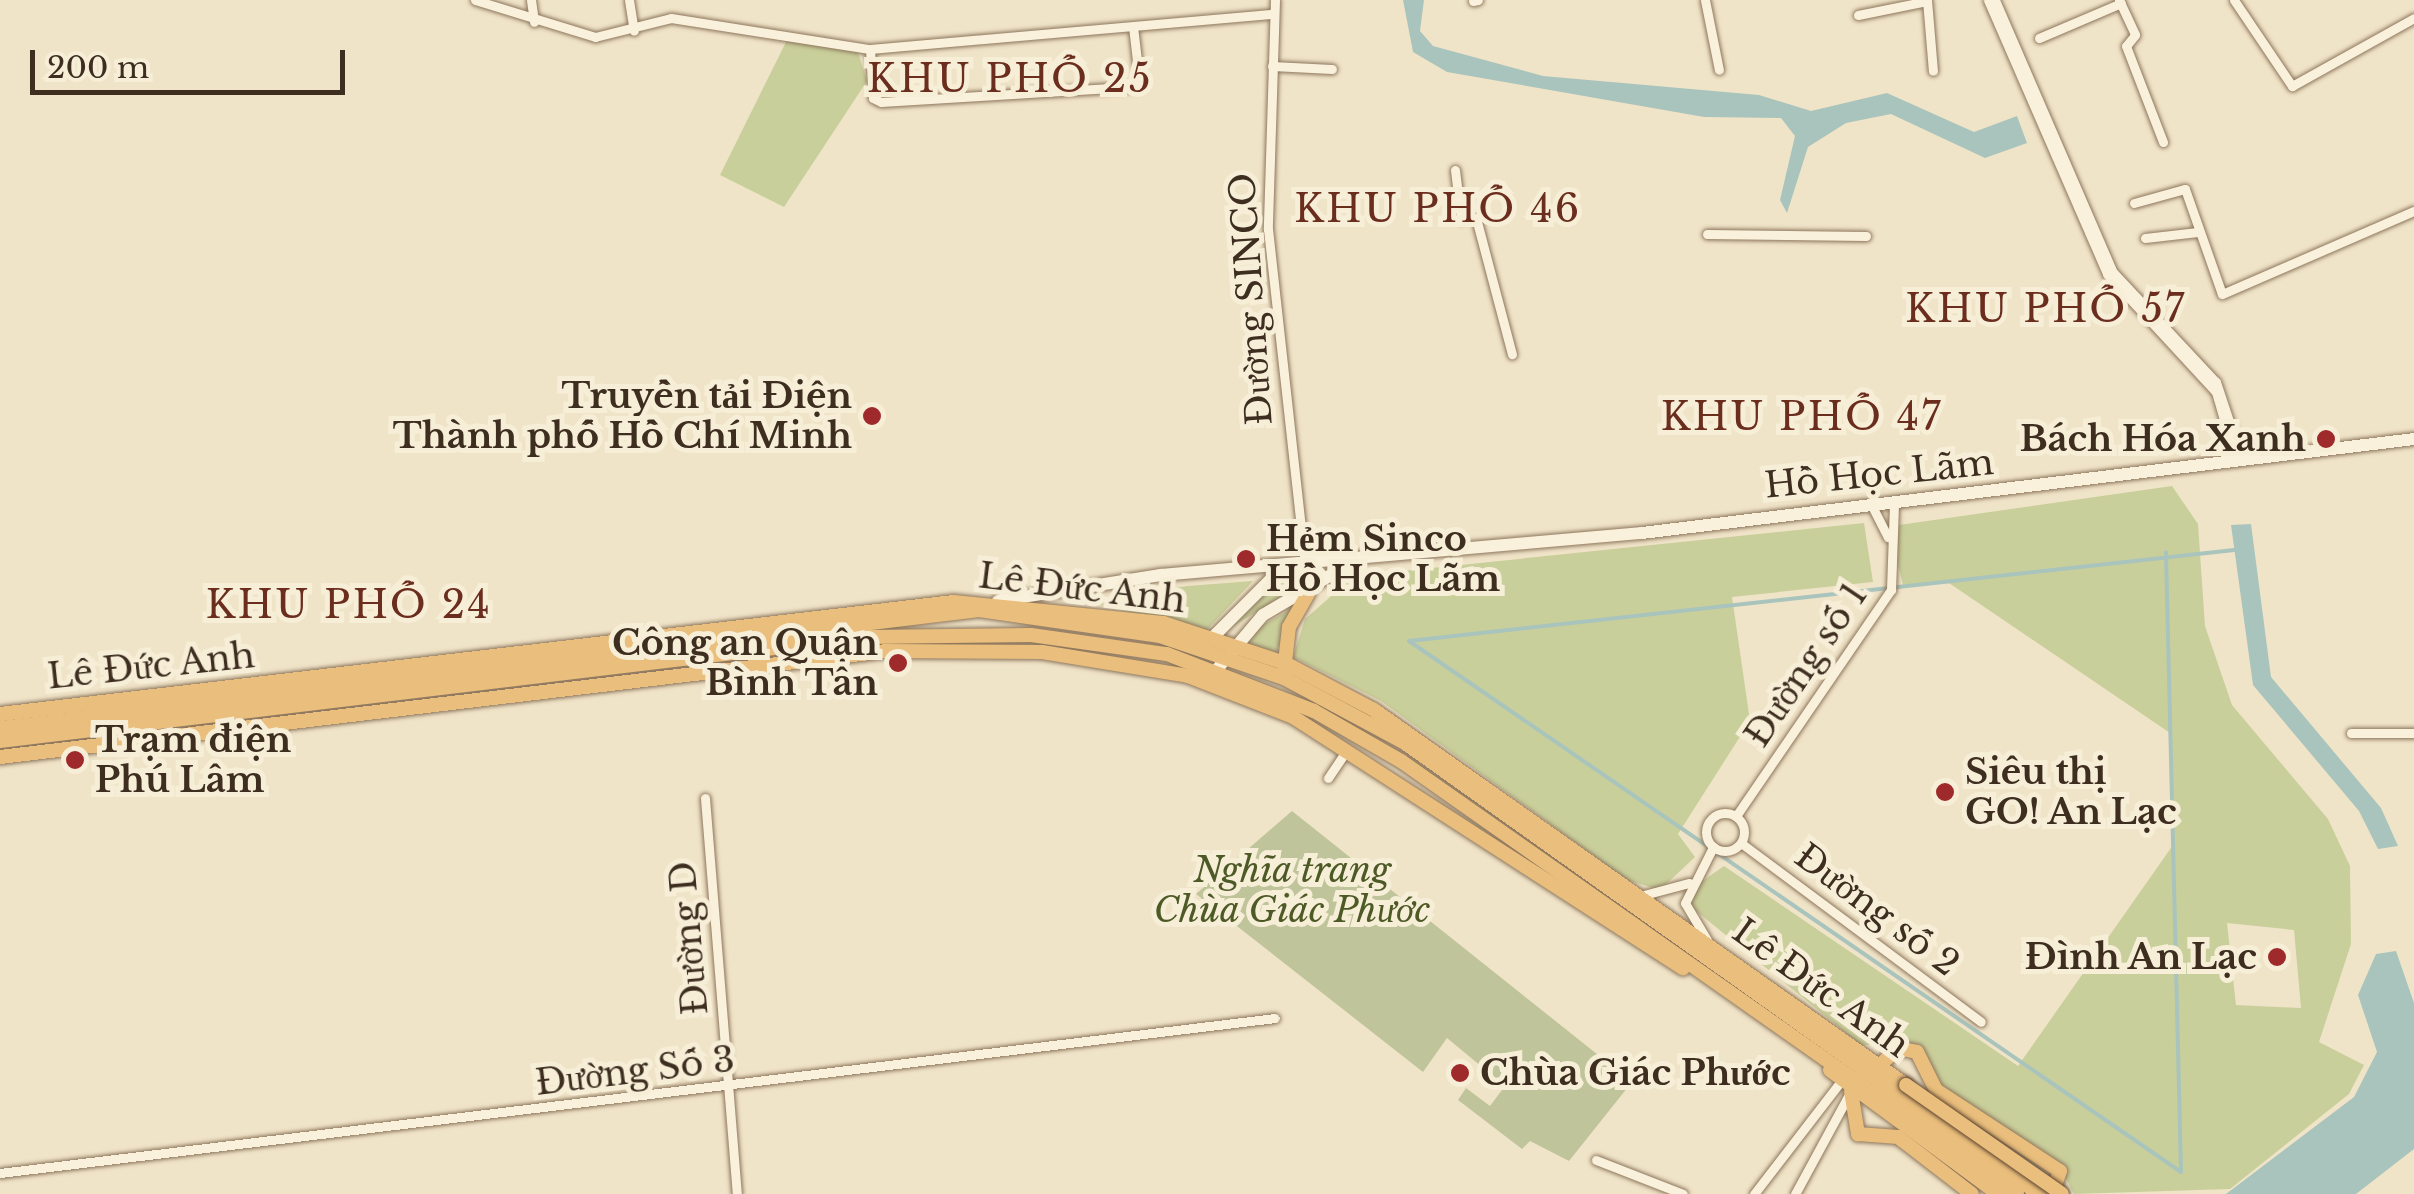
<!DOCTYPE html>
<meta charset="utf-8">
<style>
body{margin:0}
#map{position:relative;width:2414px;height:1194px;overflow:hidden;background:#f0e4c8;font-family:"Libre Baskerville",serif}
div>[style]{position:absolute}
.green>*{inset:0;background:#c9cf9b}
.cemetery>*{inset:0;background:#bfc49a}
.water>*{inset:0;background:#a9c4bc}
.stream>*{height:4px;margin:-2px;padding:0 2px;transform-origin:2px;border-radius:2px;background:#a9c4bc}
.roads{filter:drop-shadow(0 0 2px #8d765c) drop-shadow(0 0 2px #8d765c)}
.minor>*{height:9px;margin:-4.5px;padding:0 4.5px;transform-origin:4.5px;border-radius:4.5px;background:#faf1dc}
.minor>.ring{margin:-4.5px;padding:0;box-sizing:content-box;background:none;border:9px solid #faf1dc;border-radius:50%}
.secondary>*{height:12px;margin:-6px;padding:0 6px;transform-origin:6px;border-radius:6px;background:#faf1dc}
.trunk>*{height:14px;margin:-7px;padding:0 7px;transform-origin:7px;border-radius:7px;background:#eabe7c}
.bridges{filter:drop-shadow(0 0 2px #5b4430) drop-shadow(0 0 2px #5b4430)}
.trunk-bridge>*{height:14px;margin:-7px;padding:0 7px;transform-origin:7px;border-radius:7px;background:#eabe7c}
.dots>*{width:28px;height:28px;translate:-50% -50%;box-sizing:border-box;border:5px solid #f7eed8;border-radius:50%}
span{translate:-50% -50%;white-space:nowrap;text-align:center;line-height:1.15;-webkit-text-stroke:10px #f7eed8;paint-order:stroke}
.street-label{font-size:35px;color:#3d2e20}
.poi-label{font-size:35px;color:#3d2e20;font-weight:700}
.right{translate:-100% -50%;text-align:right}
.left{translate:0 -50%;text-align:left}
.park-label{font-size:35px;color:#4d5a26;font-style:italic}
.neighbourhood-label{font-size:38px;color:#6b2e1e;letter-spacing:2.5px}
.scale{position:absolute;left:30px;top:50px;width:315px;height:45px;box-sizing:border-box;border:5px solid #3d2e20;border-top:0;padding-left:12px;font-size:30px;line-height:35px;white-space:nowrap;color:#3d2e20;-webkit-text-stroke:8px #f7eed8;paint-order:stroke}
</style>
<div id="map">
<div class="green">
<i style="clip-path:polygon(787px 40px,858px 52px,867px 81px,784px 207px,720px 175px)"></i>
<i style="clip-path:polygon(evenodd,2172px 486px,2198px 524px,2205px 626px,2232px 705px,2328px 819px,2350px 866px,2351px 944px,2319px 1042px,2364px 1065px,2349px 1094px,2230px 1189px,2074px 1194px,2058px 1164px,1933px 1081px,1918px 1044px,1861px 1045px,1690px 906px,1691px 889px,1724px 866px,2018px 1066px,2173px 845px,2170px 733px,1946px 581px,1903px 585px,1891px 536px,1899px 525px,2172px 486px,2227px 923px,2294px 930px,2301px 1008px,2236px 1005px,2227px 923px)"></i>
<i style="clip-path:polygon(1864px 523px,1873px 582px,1732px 597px,1750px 721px,1678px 834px,1695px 857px,1660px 890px,1627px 880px,1381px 701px,1293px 657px,1305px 619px,1354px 576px)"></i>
<i style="clip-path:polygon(1294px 579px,1292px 590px,1224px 632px,1270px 583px)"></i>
<i style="clip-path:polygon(1253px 581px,1206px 631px,1085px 601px,1187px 586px)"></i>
<i style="clip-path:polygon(1293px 608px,1274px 659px,1249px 644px,1259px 627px)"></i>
</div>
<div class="cemetery">
<i style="clip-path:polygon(1292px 811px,1632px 1082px,1569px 1161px,1530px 1141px,1522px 1149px,1458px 1100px,1466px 1088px,1490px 1106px,1505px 1086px,1447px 1038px,1423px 1072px,1196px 894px)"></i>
</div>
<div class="water">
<i style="clip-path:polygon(1403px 0,1424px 0,1420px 31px,1433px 46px,1543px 76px,1759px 95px,1811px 111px,1887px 93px,1974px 132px,2017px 116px,2027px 143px,1985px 158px,1891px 114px,1846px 123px,1808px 147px,1787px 213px,1780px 200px,1795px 136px,1781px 118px,1704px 117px,1447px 72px,1413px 52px)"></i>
<i style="clip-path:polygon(2251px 524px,2271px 677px,2381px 808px,2398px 846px,2378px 849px,2359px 811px,2253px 685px,2231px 525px)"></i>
<i style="clip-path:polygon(2396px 951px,2414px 1003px,2414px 1149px,2356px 1194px,2226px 1194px,2354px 1097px,2377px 1052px,2358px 995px,2376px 954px)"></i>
</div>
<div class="stream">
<i style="left:1409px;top:641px;width:937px;rotate:34.52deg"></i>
<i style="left:2181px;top:1172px;width:620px;rotate:-91.39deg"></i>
<i style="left:1409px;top:641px;width:830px;rotate:-6.29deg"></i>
</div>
<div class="roads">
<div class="minor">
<i style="left:475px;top:0;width:126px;rotate:17.1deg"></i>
<i style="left:595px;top:37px;width:78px;rotate:-14deg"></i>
<i style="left:671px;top:18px;width:201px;rotate:8.9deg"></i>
<i style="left:870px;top:49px;width:405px;rotate:-5deg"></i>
<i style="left:531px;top:0;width:22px;rotate:82deg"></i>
<i style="left:629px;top:0;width:31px;rotate:81deg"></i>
<i style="left:1275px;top:0;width:229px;rotate:91.8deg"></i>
<i style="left:1268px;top:229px;width:363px;rotate:83.7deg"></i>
<i style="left:1705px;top:0;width:71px;rotate:78.7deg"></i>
<i style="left:1927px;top:0;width:71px;rotate:85.2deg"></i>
<i style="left:1988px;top:0;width:299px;rotate:66.5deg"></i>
<i style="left:2107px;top:274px;width:161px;rotate:47.3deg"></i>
<i style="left:2216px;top:392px;width:72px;rotate:73.8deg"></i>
<i style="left:1995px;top:0;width:295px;rotate:66.6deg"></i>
<i style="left:2112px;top:271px;width:152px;rotate:46.9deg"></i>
<i style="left:2216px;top:382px;width:82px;rotate:71.6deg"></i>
<i style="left:2119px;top:0;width:38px;rotate:65deg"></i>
<i style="left:2135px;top:35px;width:14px;rotate:129deg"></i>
<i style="left:2126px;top:46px;width:103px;rotate:68.9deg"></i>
<i style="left:2234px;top:0;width:104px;rotate:56deg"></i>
<i style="left:2292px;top:86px;width:140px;rotate:-29.1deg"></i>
<i style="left:1473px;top:1px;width:5px;rotate:-11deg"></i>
<i style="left:1858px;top:15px;width:70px;rotate:-11.5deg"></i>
<i style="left:2039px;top:38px;width:89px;rotate:-23.1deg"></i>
<i style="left:870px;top:49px;width:49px;rotate:86.5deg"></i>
<i style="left:873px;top:98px;width:9px;rotate:27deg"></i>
<i style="left:881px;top:102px;width:259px;rotate:-3.5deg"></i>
<i style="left:1140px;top:86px;width:60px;rotate:-96.7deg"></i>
<i style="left:1272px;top:66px;width:60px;rotate:2.9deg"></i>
<i style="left:1455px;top:170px;width:49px;rotate:83deg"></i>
<i style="left:2134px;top:203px;width:53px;rotate:-15.4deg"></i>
<i style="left:2185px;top:189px;width:111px;rotate:70.6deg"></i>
<i style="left:2222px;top:294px;width:209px;rotate:-23.4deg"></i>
<i style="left:1476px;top:218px;width:141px;rotate:75.2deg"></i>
<i style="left:1707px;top:234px;width:159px;rotate:0.7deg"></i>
<i style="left:2145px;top:238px;width:53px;rotate:-6.5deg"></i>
<i style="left:1872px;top:506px;width:35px;rotate:63deg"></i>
<i style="left:2351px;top:733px;width:63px"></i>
<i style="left:1328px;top:778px;width:34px;rotate:-56deg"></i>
<i style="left:705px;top:798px;width:397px;rotate:85.4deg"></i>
<i class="ring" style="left:1706px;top:813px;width:29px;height:29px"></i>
<i style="left:1736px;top:816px;width:274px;rotate:-55.6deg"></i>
<i style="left:1891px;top:590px;width:86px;rotate:-88deg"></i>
<i style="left:1741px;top:843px;width:299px;rotate:36.7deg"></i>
<i style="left:1640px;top:896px;width:51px;rotate:-14.9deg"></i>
<i style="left:1707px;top:940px;width:43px;rotate:-120.7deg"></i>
<i style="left:1685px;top:903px;width:63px;rotate:-63.4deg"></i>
<i style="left:1596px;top:1160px;width:93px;rotate:21.3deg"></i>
<i style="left:0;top:1173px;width:1284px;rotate:-6.93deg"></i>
<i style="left:1754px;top:1194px;width:148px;rotate:-52.4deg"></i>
<i style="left:1795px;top:1194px;width:117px;rotate:-61.5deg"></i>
</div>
<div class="secondary">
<i style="left:998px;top:601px;width:165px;rotate:-9.1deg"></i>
<i style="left:1161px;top:575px;width:483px;rotate:-5deg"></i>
<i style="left:1642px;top:533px;width:778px;rotate:-6.94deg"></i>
<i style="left:1206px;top:644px;width:105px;rotate:-45deg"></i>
<i style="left:1208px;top:680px;width:85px;rotate:-49.8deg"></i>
<i style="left:1263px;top:615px;width:99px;rotate:-30.5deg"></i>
</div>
<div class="trunk">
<i style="left:1284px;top:671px;width:44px;rotate:-83.5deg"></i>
<i style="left:1289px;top:627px;width:40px;rotate:-60.3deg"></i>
<i style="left:0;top:714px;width:960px;rotate:-6.7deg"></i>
<i style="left:953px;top:602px;width:211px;rotate:5.7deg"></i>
<i style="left:1163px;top:623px;width:128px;rotate:18.2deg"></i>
<i style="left:1285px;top:663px;width:101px;rotate:27.8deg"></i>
<i style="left:1374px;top:710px;width:651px;rotate:35.18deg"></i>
<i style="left:0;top:728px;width:986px;rotate:-6.87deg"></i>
<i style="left:979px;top:610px;width:183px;rotate:8.2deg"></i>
<i style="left:1160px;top:636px;width:131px;rotate:18.7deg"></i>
<i style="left:1284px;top:678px;width:137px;rotate:28.2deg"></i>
<i style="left:1405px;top:743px;width:778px;rotate:35.43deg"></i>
<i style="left:0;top:741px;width:872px;rotate:-6.85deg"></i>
<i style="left:866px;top:637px;width:165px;rotate:-0.7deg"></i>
<i style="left:1031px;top:635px;width:137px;rotate:8deg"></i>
<i style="left:1167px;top:654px;width:158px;rotate:21.2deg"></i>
<i style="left:1314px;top:711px;width:100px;rotate:29.9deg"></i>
<i style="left:1401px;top:761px;width:753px;rotate:35.1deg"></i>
<i style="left:0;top:757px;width:892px;rotate:-6.82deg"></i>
<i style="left:886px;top:651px;width:156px;rotate:0.4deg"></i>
<i style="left:1042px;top:652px;width:148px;rotate:9.3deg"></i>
<i style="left:1188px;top:676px;width:113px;rotate:21.3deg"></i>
<i style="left:1293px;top:717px;width:464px;rotate:32.8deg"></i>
<i style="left:1879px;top:1066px;width:26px;rotate:-43deg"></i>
<i style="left:1898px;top:1048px;width:19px;rotate:12deg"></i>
<i style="left:1917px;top:1052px;width:42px;rotate:63.4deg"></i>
<i style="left:1936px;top:1090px;width:148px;rotate:33.2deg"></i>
<i style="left:2060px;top:1171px;width:24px;rotate:109deg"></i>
<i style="left:1830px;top:1070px;width:209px;rotate:36.4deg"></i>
<i style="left:1851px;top:1091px;width:44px;rotate:80.8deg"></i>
<i style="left:1858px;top:1134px;width:40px;rotate:4.3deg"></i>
<i style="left:1898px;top:1137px;width:93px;rotate:37.6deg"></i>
</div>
</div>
<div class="bridges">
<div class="trunk-bridge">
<i style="left:1906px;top:1085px;width:190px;rotate:34.9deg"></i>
</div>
</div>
<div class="dots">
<i style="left:872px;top:416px;background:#9e2a2b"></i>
<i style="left:2326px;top:439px;background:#9e2a2b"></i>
<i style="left:1246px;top:559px;background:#9e2a2b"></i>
<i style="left:898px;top:663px;background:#9e2a2b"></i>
<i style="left:75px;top:760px;background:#9e2a2b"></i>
<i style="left:1945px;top:792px;background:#9e2a2b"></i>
<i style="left:2277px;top:957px;background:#9e2a2b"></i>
<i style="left:1460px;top:1073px;background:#9e2a2b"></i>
</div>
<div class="street-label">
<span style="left:1251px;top:299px;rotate:-94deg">Đường SINCO</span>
<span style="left:1879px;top:474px;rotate:-6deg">Hồ Học Lãm</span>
<span style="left:1082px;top:588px;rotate:7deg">Lê Đức Anh</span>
<span style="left:1806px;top:665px;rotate:-56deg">Đường số 1</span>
<span style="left:151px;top:666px;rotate:-6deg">Lê Đức Anh</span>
<span style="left:1877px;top:910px;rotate:37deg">Đường số 2</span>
<span style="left:689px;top:938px;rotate:-95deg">Đường D</span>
<span style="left:1821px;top:988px;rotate:36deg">Lê Đức Anh</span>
<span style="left:635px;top:1071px;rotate:-7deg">Đường Số 3</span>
</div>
<div class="poi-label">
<span class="right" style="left:852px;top:416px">Truyền tải Điện<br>Thành phố Hồ Chí Minh</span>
<span class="right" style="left:2306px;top:439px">Bách Hóa Xanh</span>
<span class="left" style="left:1266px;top:559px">Hẻm Sinco<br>Hồ Học Lãm</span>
<span class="right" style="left:878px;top:663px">Công an Quận<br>Bình Tân</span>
<span class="left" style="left:95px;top:760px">Trạm điện<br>Phú Lâm</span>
<span class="left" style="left:1965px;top:792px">Siêu thị<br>GO! An Lạc</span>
<span class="right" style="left:2257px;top:957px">Đình An Lạc</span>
<span class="left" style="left:1480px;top:1073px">Chùa Giác Phước</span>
</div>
<div class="park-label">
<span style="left:1292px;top:890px">Nghĩa trang<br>Chùa Giác Phước</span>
</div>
<div class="neighbourhood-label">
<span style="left:1010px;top:79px">KHU PHỐ 25</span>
<span style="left:1438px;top:209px">KHU PHỐ 46</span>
<span style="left:2046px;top:309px">KHU PHỐ 57</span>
<span style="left:1802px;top:417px">KHU PHỐ 47</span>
<span style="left:349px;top:605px">KHU PHỐ 24</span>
</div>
<div class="scale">200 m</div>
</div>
